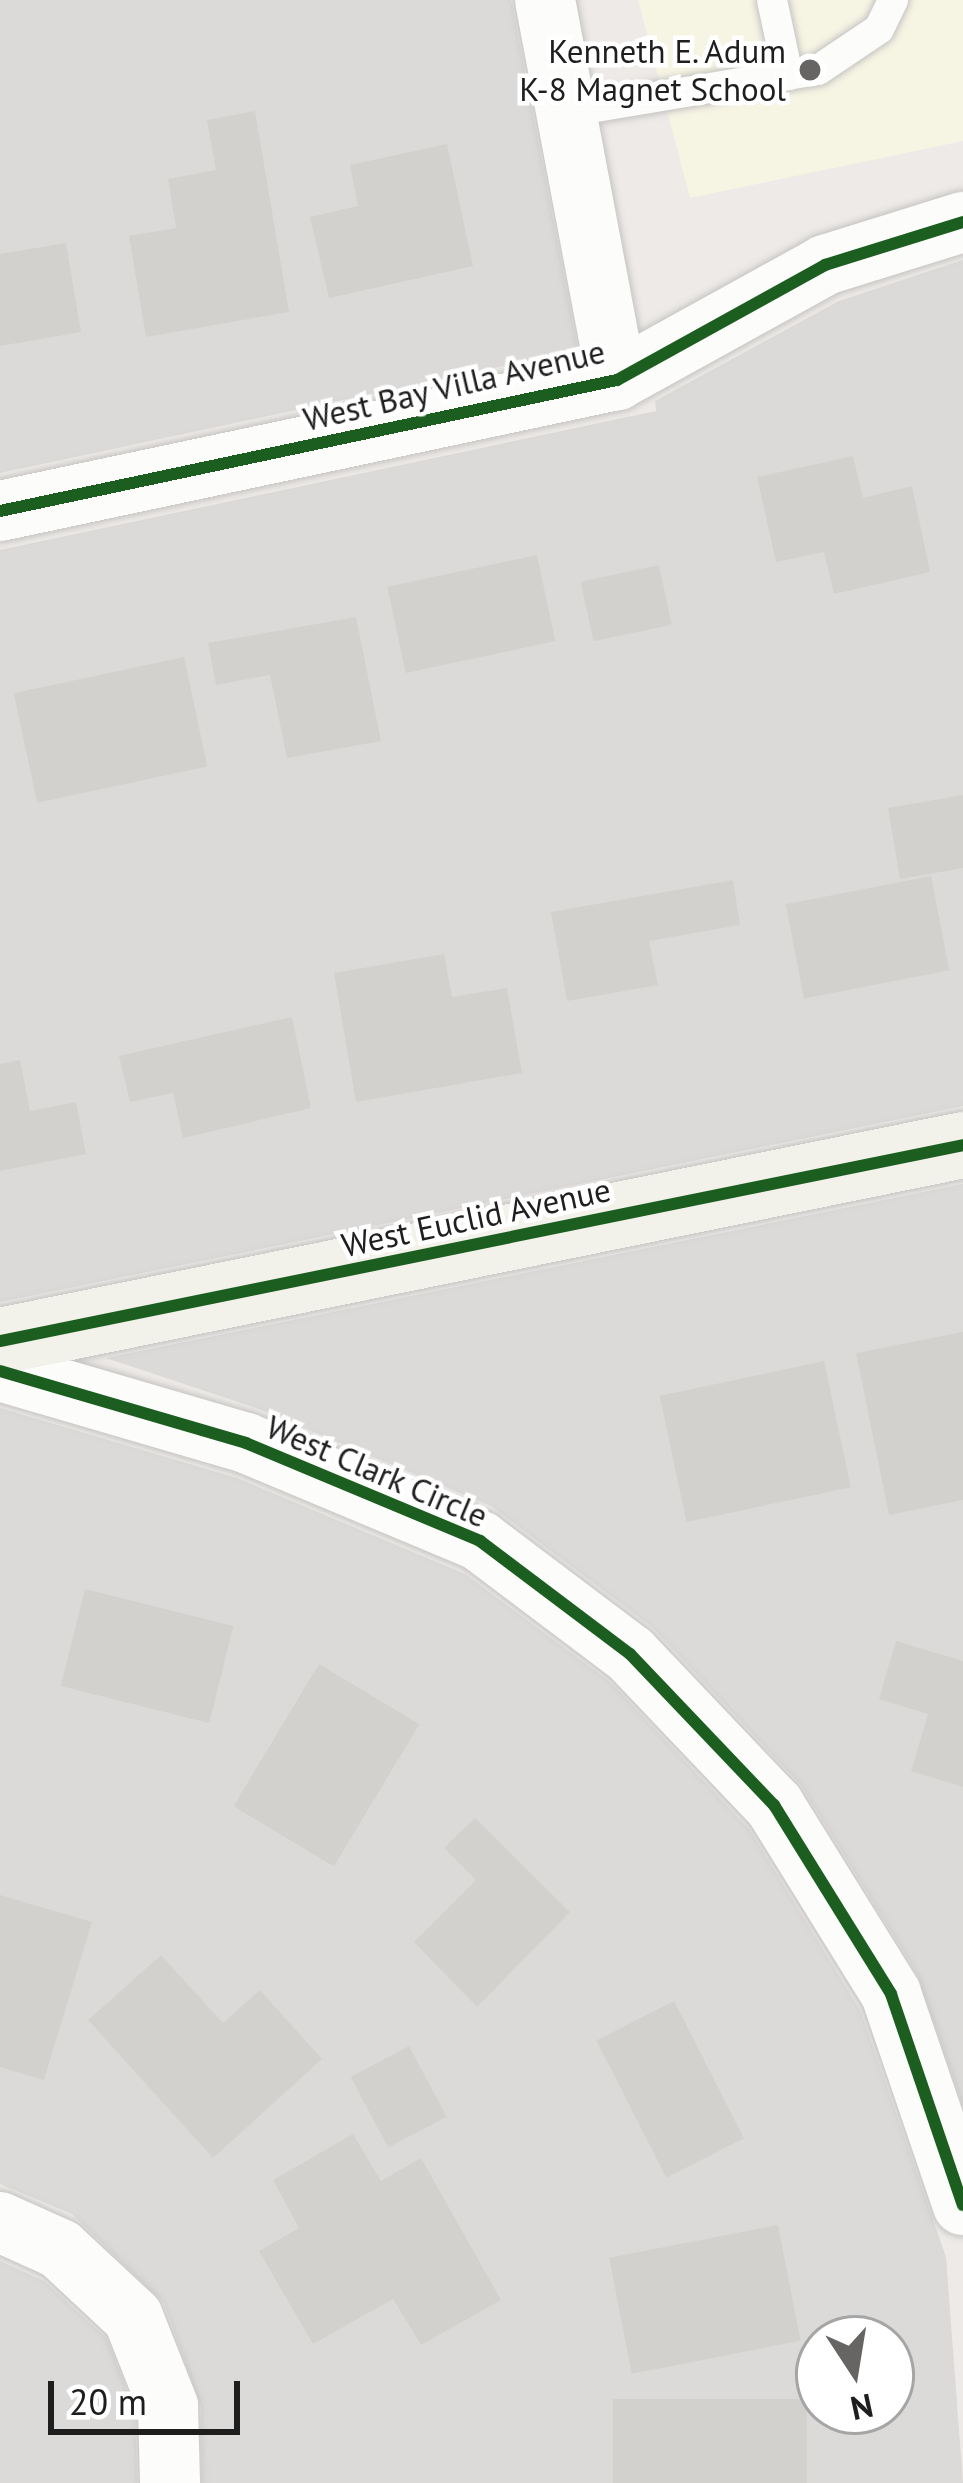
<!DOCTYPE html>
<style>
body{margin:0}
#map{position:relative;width:963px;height:2483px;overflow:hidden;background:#edeae7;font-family:"PT Sans",sans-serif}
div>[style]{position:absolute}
.residential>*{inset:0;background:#dcdad9}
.education>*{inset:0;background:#f6f4e3}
.building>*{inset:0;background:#d3d1ce;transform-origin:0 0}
.roads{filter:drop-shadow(0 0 3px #c5c4c3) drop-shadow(0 0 3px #c5c4c3)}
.lane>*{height:30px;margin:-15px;padding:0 15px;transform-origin:15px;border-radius:15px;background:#fcfcfb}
.street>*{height:60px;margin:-30px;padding:0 30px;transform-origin:30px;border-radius:30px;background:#fcfcfb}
.secondary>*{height:66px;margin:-33px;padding:0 33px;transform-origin:33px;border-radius:33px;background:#f3f2ea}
.cycleway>*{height:12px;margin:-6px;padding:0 6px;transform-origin:6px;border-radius:6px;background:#1b5e20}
.dots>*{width:33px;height:33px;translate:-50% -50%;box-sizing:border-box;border:6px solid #fff;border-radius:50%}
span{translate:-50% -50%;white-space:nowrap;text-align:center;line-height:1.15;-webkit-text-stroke:9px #fff;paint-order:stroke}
.poi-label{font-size:33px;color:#1e1e1e}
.right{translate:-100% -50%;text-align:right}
.street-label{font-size:33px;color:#1e1e1e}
.north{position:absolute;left:795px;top:2315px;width:120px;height:120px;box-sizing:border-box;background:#fff;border:3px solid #a5a5a5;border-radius:50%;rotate:168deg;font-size:33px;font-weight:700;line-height:48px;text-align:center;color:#1e1e1e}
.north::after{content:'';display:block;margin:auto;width:42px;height:54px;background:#666564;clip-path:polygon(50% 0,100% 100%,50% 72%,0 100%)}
.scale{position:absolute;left:48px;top:2381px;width:192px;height:54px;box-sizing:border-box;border:6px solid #1e1e1e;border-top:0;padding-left:15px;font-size:36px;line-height:42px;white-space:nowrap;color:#1e1e1e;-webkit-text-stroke:9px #fff;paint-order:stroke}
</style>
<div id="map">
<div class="residential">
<i style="clip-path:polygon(0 0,511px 0,578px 350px,0 473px)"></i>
<i style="clip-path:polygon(963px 260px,963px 1106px,0 1302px,0 550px,656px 411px,655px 401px,839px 301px)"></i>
<i style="clip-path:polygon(963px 1184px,963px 2106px,917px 1973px,801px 1785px,652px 1627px,491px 1506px,256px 1408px,106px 1358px)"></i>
<i style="clip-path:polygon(evenodd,0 1408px,237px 1478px,465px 1574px,610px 1682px,749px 1829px,860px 2010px,946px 2257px,963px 2483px,202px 2483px,201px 2406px,164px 2303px,72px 2214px,0 2184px,0 1408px,819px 2339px,891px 2339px,891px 2411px,819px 2411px,819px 2339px)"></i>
<i style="clip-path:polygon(0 2261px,44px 2281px,107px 2339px,135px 2412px,137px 2483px,0 2483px)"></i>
</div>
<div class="education">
<i style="clip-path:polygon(638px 0,963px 0,963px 141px,690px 198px)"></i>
</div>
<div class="building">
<i style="clip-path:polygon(255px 111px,289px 312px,146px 337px,129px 236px,176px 228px,168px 179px,216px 170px,207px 120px)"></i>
<i style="clip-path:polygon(447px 144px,473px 266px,329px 298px,310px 217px,358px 206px,350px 165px)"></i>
<i style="clip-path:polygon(66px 243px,81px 332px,0 346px,0 254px)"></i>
<i style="clip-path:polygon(853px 456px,863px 498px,912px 486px,930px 572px,834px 594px,824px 552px,776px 562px,757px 477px)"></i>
<i style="left:537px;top:555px;width:88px;height:153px;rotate:78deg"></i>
<i style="left:659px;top:565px;width:61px;height:80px;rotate:78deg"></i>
<i style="clip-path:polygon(356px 617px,381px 741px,287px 758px,270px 675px,216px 685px,208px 643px)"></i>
<i style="left:184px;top:657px;width:112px;height:174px;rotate:78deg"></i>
<i style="clip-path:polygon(963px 795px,963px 868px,900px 879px,888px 808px)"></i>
<i style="left:931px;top:876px;width:96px;height:148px;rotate:79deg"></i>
<i style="clip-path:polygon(733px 880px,740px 925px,649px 941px,658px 985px,567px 1001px,551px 912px)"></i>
<i style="clip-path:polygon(444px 954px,452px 997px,507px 988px,522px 1073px,356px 1102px,334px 973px)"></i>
<i style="clip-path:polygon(292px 1017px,311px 1108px,183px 1138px,173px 1093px,130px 1102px,119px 1056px)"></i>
<i style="clip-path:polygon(20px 1060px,30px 1111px,76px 1102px,86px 1154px,0 1171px,0 1064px)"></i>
<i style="clip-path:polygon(963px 1332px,963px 1500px,889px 1515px,856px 1353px)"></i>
<i style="left:824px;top:1361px;width:129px;height:168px;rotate:78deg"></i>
<i style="left:85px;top:1589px;width:153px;height:100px;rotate:14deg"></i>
<i style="clip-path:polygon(896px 1641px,963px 1661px,963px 1787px,911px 1771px,928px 1714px,879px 1699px)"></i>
<i style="left:319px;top:1664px;width:117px;height:166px;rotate:31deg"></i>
<i style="clip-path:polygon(475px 1818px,570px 1912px,477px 2007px,414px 1942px,476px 1880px,444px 1848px)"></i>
<i style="clip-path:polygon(0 1895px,92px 1922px,44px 2080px,0 2067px)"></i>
<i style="clip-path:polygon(161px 1955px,223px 2023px,260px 1990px,322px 2059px,213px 2158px,88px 2020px)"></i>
<i style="left:674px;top:2001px;width:154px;height:87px;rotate:63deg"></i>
<i style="left:409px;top:2046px;width:80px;height:66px;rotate:62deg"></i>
<i style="clip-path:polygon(353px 2134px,381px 2181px,421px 2158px,501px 2300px,421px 2345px,393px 2299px,313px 2344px,259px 2251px,299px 2228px,273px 2180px)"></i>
<i style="left:778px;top:2225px;width:118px;height:172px;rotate:79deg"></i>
<i style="left:613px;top:2399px;width:194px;height:84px"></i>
</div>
<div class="roads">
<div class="lane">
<i style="left:772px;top:0;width:77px;rotate:78deg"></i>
<i style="left:566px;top:112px;width:255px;rotate:-9.5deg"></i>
<i style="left:818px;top:70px;width:73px;rotate:-33.9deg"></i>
<i style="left:879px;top:29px;width:32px;rotate:-64deg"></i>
</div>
<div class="street">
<i style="left:545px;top:0;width:387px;rotate:79.3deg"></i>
<i style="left:0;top:511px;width:631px;rotate:-11.99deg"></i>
<i style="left:617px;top:380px;width:238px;rotate:-28.9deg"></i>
<i style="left:825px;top:265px;width:145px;rotate:-17.3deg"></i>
<i style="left:0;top:1371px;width:256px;rotate:16.3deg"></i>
<i style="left:246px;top:1443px;width:254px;rotate:22.7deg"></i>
<i style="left:480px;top:1541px;width:188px;rotate:37deg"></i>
<i style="left:630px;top:1654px;width:209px;rotate:46.4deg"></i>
<i style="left:774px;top:1805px;width:222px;rotate:58.2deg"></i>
<i style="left:891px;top:1994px;width:223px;rotate:71.2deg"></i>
<i style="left:0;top:2222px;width:66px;rotate:24.2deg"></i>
<i style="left:60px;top:2249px;width:100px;rotate:43deg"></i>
<i style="left:133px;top:2317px;width:96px;rotate:68.5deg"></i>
<i style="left:168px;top:2406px;width:77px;rotate:88.5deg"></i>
</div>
<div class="secondary">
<i style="left:0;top:1341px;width:983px;rotate:-11.5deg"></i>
</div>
</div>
<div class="cycleway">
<i style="left:0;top:511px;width:631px;rotate:-11.99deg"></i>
<i style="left:617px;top:380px;width:238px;rotate:-28.9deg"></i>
<i style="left:825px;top:265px;width:145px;rotate:-17.3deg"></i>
<i style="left:0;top:1341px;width:983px;rotate:-11.5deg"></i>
<i style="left:0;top:1371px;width:256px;rotate:16.3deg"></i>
<i style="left:246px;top:1443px;width:254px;rotate:22.7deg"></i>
<i style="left:480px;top:1541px;width:188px;rotate:37deg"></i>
<i style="left:630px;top:1654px;width:209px;rotate:46.4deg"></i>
<i style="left:774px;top:1805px;width:222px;rotate:58.2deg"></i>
<i style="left:891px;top:1994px;width:223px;rotate:71.2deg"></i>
</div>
<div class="dots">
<i style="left:810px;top:70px;background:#666564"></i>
</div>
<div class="poi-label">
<span class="right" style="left:786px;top:70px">Kenneth E. Adum<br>K-8 Magnet School</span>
</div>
<div class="street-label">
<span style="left:454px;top:385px;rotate:-13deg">West Bay Villa Avenue</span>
<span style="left:476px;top:1217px;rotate:-12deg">West Euclid Avenue</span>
<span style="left:377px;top:1471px;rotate:23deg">West Clark Circle</span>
</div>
<div class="north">N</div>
<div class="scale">20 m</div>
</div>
